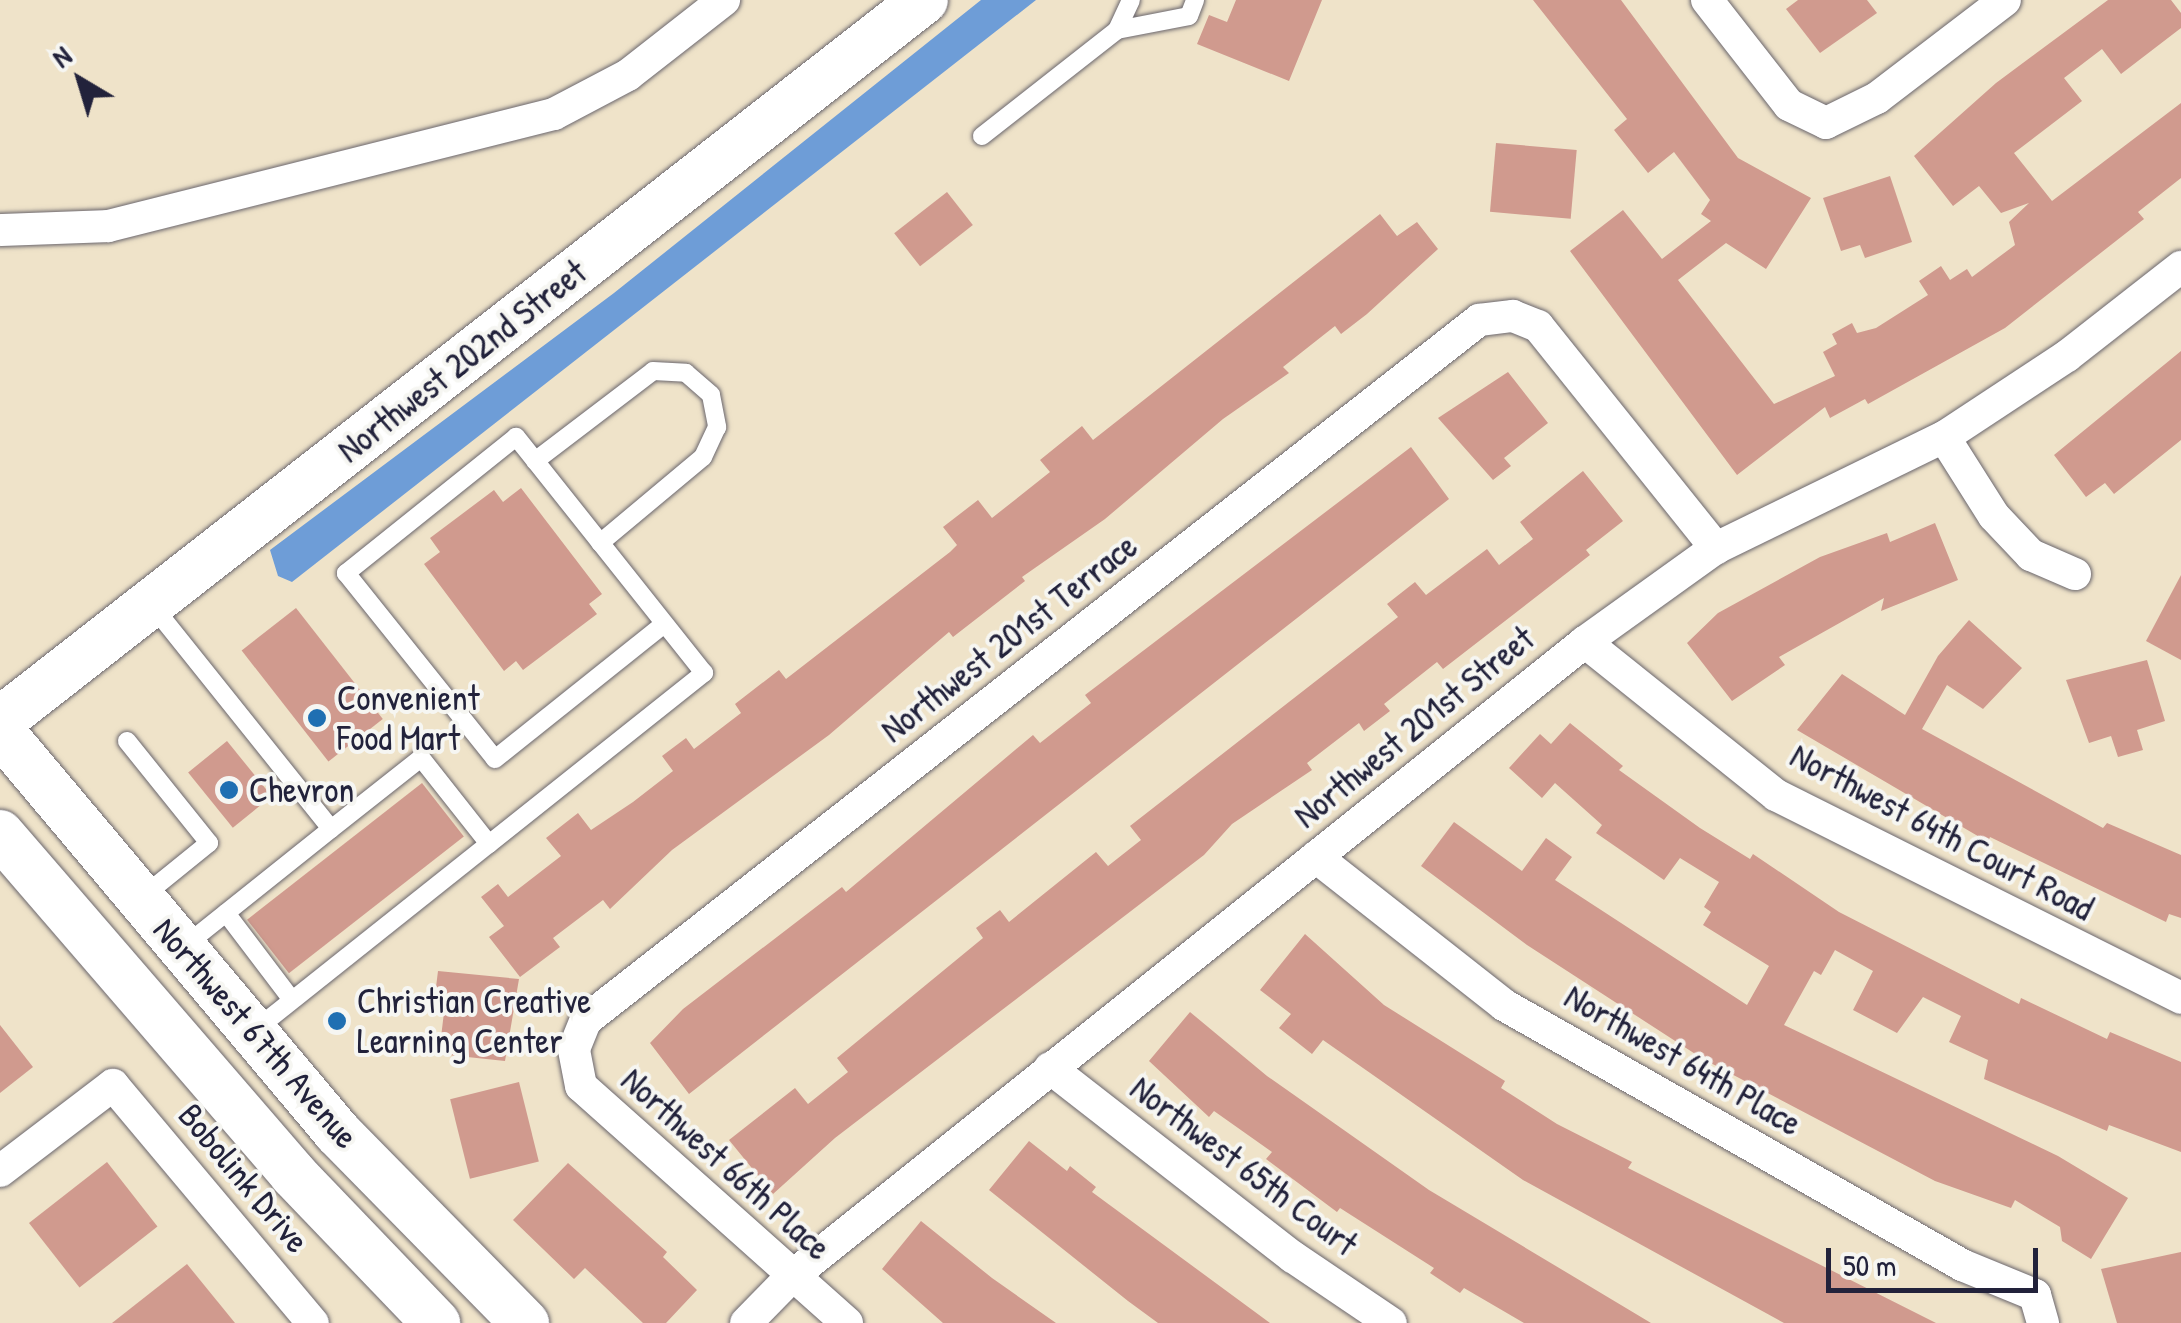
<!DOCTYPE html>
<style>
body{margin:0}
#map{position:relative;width:2181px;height:1323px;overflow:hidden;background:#efe3c9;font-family:"Patrick Hand",sans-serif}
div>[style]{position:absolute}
.water>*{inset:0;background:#6e9dd7}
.building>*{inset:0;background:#d09a8e;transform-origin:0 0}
.roads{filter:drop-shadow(0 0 2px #6a666d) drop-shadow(0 0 2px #6a666d)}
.lane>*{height:18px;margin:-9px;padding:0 9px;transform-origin:9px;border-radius:9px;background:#fff}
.street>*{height:32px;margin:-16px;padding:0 16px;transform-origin:16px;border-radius:16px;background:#fff}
.secondary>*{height:48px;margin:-24px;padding:0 24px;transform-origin:24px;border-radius:24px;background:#fff}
.dots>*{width:28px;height:28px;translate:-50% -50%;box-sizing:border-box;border:5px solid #f6f6f2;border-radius:50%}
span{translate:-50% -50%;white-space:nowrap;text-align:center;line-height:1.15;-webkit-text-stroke:8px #f6f6f2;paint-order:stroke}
.street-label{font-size:35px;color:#22223b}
.poi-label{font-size:35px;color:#22223b}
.left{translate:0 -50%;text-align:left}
.north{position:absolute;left:30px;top:30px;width:100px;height:100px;-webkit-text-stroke:8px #f6f6f2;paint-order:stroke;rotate:322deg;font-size:28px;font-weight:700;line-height:40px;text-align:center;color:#22223b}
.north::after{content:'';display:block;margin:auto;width:35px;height:45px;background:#22223b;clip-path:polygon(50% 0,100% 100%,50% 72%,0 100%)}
.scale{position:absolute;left:1826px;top:1248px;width:212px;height:45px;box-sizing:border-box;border:5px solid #22223b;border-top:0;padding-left:12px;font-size:30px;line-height:35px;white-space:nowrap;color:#22223b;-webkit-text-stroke:8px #f6f6f2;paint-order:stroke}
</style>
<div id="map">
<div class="water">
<i style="clip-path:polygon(981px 0,1036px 0,292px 582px,278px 576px,270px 550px,614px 293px)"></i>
</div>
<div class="building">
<i style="clip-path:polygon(1236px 0,1322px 0,1289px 81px,1197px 44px,1209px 15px,1227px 22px)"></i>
<i style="clip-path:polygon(1533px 0,1621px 0,1738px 158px,1811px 198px,1766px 269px,1726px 243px,1678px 280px,1774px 404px,1835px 376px,1823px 352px,1837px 344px,1832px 334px,1852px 323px,1857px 333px,1876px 328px,1928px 295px,1919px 281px,1941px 266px,1950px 280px,1967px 269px,1972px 277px,2015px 245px,2009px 222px,2029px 203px,2001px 213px,1979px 186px,1953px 206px,1914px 156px,1996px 83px,2108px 0,2171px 0,2181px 13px,2181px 28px,2121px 74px,2102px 49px,2064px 78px,2082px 101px,2014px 153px,2052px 201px,2181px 103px,2181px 178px,2138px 212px,2144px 219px,2005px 328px,1868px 404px,1865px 399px,1830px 418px,1825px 407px,1737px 475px,1570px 251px,1623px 210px,1662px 259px,1711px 221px,1701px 214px,1710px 200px,1674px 152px,1648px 173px,1614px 130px,1627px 119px)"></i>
<i style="clip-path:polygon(1798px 0,1867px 0,1877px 13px,1820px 53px,1786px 9px)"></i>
<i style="left:1496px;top:143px;width:81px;height:69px;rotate:5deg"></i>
<i style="clip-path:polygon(1890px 176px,1912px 242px,1865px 258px,1860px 245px,1841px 251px,1823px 198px)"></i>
<i style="left:947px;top:192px;width:42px;height:67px;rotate:52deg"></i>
<i style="clip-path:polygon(1380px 214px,1397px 236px,1417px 222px,1438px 249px,1367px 314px,1341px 334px,1335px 326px,1283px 367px,1289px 373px,1223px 419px,1105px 519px,1022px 577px,1025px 581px,953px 637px,949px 632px,829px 735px,672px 850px,610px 909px,603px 900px,553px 938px,560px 947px,520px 977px,489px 937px,504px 926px,481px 897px,498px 884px,508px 897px,561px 856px,546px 838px,578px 813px,591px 830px,633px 802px,673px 771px,662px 756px,686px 738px,694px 749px,741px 713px,735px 704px,779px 670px,786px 679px,950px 552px,957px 545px,943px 527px,978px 500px,992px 518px,1050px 472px,1040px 460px,1082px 426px,1093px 440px)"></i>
<i style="clip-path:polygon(2181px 351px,2181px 440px,2114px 494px,2105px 483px,2086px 497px,2054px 455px)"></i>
<i style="clip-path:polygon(1508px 372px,1548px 423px,1504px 458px,1511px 466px,1493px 480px,1438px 418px)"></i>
<i style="clip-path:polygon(1411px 447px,1449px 499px,689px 1094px,650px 1043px,683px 1009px,842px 887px,846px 892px,1033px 735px,1040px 743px,1091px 703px,1085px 695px)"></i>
<i style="clip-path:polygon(1583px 471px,1623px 521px,1586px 550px,1590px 555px,1443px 669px,1437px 662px,1384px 704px,1390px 711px,1364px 731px,1359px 723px,1307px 763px,1312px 770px,1232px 824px,1204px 855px,835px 1138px,773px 1194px,729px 1140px,795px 1088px,808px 1104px,848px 1072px,837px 1058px,983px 938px,976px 928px,1000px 910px,1009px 922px,1096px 852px,1108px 866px,1141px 840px,1130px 826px,1398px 617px,1387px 604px,1415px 582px,1426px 595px,1487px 549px,1499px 565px,1533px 539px,1520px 522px)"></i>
<i style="clip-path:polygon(521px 488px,602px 594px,589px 604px,597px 614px,523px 670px,516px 661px,504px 671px,424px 564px,440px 552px,430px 538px,494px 490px,503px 502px)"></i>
<i style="clip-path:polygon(1935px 523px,1958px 580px,1881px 611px,1884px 598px,1779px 657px,1785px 665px,1732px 701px,1687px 643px,1718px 613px,1820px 557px,1887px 533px,1890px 542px)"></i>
<i style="clip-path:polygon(2181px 575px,2181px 660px,2146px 641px)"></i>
<i style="left:296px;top:608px;width:141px;height:69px;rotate:52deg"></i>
<i style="clip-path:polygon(1969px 620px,2022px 668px,1983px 709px,1947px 685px,1922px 729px,2103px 828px,2107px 823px,2181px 855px,2181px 918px,2169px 914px,2166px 922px,1990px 837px,1988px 842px,1797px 730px,1842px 674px,1905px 715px,1938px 656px)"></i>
<i style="clip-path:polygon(2147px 660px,2165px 721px,2137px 730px,2143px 750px,2118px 757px,2111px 736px,2089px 743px,2066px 680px)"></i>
<i style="clip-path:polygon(1570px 723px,1623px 766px,1619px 770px,1700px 828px,1750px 859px,1753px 854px,1839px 912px,2019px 1004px,2021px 998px,2107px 1039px,2110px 1032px,2181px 1062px,2181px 1152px,2109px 1125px,2107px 1131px,1984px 1079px,1988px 1060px,1949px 1042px,1961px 1016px,1923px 997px,1897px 1033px,1853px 1010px,1873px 971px,1835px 950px,1821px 975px,1814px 971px,1784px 1025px,2058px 1156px,2128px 1198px,2091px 1259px,2062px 1241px,2060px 1227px,2015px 1200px,2011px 1208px,1935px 1181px,1703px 1059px,1527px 945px,1421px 866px,1454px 822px,1522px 871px,1546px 838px,1572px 857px,1555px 880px,1747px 1005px,1769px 966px,1703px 925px,1711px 912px,1704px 907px,1719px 882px,1680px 858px,1664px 880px,1596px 833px,1602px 825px,1555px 783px,1542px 798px,1509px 768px,1540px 734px,1551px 744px)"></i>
<i style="left:227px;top:741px;width:71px;height:50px;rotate:51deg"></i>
<i style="left:422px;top:783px;width:68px;height:222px;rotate:52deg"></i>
<i style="clip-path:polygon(1305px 934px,1384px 1005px,1505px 1081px,1501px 1088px,1557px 1124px,1632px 1162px,1628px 1168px,1936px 1323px,1784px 1323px,1523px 1180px,1323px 1040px,1312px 1054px,1279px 1028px,1291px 1014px,1260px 990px)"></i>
<i style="clip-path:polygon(438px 971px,519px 979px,505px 1061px,439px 1054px,445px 1004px,434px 1003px)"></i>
<i style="clip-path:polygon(1190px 1012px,1267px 1076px,1429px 1190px,1651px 1323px,1524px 1323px,1464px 1288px,1460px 1293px,1430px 1273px,1434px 1268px,1340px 1208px,1337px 1212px,1266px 1159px,1272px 1152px,1214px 1111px,1209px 1117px,1149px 1061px)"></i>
<i style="clip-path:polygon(0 1025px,33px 1067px,0 1093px)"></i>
<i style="left:519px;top:1082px;width:82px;height:71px;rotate:76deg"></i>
<i style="clip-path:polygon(1029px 1141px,1067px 1171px,1070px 1166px,1096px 1187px,1092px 1192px,1270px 1323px,1158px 1323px,1128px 1301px,989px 1190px)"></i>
<i style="left:107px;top:1162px;width:82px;height:99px;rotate:52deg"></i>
<i style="clip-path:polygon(568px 1163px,667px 1252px,663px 1257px,697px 1290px,666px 1323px,643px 1323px,585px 1268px,574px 1279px,513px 1220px)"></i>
<i style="clip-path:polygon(921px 1221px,992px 1278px,1056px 1323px,943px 1323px,882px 1269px)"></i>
<i style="clip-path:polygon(2181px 1252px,2181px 1323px,2117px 1323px,2101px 1269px)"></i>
<i style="clip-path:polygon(187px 1264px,235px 1323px,112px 1323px)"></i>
</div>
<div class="roads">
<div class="lane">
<i style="left:1117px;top:30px;width:73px;rotate:-11deg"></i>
<i style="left:1189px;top:16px;width:17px;rotate:-69deg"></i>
<i style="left:982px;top:136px;width:172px;rotate:-38.1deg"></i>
<i style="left:1117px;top:30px;width:33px;rotate:-65deg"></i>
<i style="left:535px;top:461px;width:148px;rotate:-37.3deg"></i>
<i style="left:653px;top:371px;width:33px;rotate:3deg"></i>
<i style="left:686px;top:373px;width:33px;rotate:41deg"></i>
<i style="left:711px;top:395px;width:33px;rotate:79deg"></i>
<i style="left:717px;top:427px;width:33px;rotate:115deg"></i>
<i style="left:703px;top:457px;width:134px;rotate:140.1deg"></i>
<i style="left:151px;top:604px;width:288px;rotate:51.3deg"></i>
<i style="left:331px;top:829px;width:191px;rotate:141.4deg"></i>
<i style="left:127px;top:741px;width:131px;rotate:51.2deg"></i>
<i style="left:209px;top:843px;width:87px;rotate:141deg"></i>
<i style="left:489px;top:844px;width:275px;rotate:-38.5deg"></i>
<i style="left:704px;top:673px;width:302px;rotate:-128.5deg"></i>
<i style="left:516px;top:437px;width:218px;rotate:141.3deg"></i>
<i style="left:346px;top:573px;width:238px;rotate:51.3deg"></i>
<i style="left:495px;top:759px;width:216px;rotate:-38.6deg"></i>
<i style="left:226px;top:913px;width:109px;rotate:52.8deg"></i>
<i style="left:255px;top:1030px;width:299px;rotate:-38.5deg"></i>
<i style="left:489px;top:844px;width:110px;rotate:-128.3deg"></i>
<i style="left:421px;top:758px;width:115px;rotate:141.7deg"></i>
</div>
<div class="street">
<i style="left:1707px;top:0;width:133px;rotate:52deg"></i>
<i style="left:1789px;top:105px;width:41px;rotate:25.9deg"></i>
<i style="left:1826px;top:123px;width:57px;rotate:-26.1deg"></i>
<i style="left:1877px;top:98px;width:161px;rotate:-37.4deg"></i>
<i style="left:0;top:230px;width:108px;rotate:-2.1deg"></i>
<i style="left:108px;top:226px;width:460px;rotate:-14.1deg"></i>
<i style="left:554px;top:114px;width:84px;rotate:-27.8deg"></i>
<i style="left:628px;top:75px;width:122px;rotate:-38deg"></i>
<i style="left:1944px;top:437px;width:93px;rotate:57.7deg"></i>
<i style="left:1994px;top:516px;width:54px;rotate:46.5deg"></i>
<i style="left:2031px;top:555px;width:48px;rotate:23.4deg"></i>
<i style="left:1585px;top:642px;width:245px;rotate:38.7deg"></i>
<i style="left:1776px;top:795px;width:453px;rotate:26.6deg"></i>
<i style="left:1316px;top:857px;width:239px;rotate:38.2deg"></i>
<i style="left:1504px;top:1005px;width:527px;rotate:29.58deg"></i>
<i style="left:1962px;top:1265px;width:79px;rotate:22.3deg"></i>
<i style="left:2035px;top:1295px;width:29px;rotate:74deg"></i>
<i style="left:1050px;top:1068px;width:308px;rotate:37.9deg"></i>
<i style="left:1293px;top:1257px;width:118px;rotate:34deg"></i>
<i style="left:0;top:1171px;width:142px;rotate:-37.3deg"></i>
<i style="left:113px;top:1085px;width:311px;rotate:50deg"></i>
<i style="left:746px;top:1323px;width:63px;rotate:-45.6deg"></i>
<i style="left:790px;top:1278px;width:1018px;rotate:-38.66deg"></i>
<i style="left:1585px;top:642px;width:161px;rotate:-35.7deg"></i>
<i style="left:1716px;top:548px;width:254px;rotate:-26deg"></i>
<i style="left:1944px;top:437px;width:147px;rotate:-33.4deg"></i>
<i style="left:2067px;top:356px;width:145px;rotate:-38deg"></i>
<i style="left:847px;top:1323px;width:356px;rotate:-138.3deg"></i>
<i style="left:581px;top:1086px;width:38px;rotate:-101deg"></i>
<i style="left:574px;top:1049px;width:31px;rotate:-68deg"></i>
<i style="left:586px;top:1020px;width:1135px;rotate:-38.09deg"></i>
<i style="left:1479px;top:320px;width:34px;rotate:-7deg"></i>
<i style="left:1513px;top:316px;width:27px;rotate:22deg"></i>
<i style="left:1538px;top:326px;width:285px;rotate:51.3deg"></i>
</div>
<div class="secondary">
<i style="left:0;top:721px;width:1172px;rotate:-37.97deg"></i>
<i style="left:0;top:731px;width:525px;rotate:49.94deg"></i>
<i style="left:338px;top:1133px;width:267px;rotate:45.5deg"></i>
<i style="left:0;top:834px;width:449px;rotate:49.2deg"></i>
<i style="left:293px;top:1174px;width:207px;rotate:46.2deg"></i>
</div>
</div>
<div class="dots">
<i style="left:317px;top:718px;background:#1f6fb2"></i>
<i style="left:229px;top:790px;background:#1f6fb2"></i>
<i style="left:337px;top:1021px;background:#1f6fb2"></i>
</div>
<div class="street-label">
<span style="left:462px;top:361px;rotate:-38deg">Northwest 202nd Street</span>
<span style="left:1009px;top:638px;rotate:-38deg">Northwest 201st Terrace</span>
<span style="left:1414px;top:727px;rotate:-39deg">Northwest 201st Street</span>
<span style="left:1942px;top:832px;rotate:28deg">Northwest 64th Court Road</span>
<span style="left:256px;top:1033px;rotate:49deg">Northwest 67th Avenue</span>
<span style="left:1683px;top:1060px;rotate:30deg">Northwest 64th Place</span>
<span style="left:726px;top:1164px;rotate:42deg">Northwest 66th Place</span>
<span style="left:1244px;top:1166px;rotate:37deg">Northwest 65th Court</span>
<span style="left:244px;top:1178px;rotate:50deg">Bobolink Drive</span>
</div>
<div class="poi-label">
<span class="left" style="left:337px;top:718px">Convenient<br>Food Mart</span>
<span class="left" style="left:249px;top:790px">Chevron</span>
<span class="left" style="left:357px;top:1021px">Christian Creative<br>Learning Center</span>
</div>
<div class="north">N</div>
<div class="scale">50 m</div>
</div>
